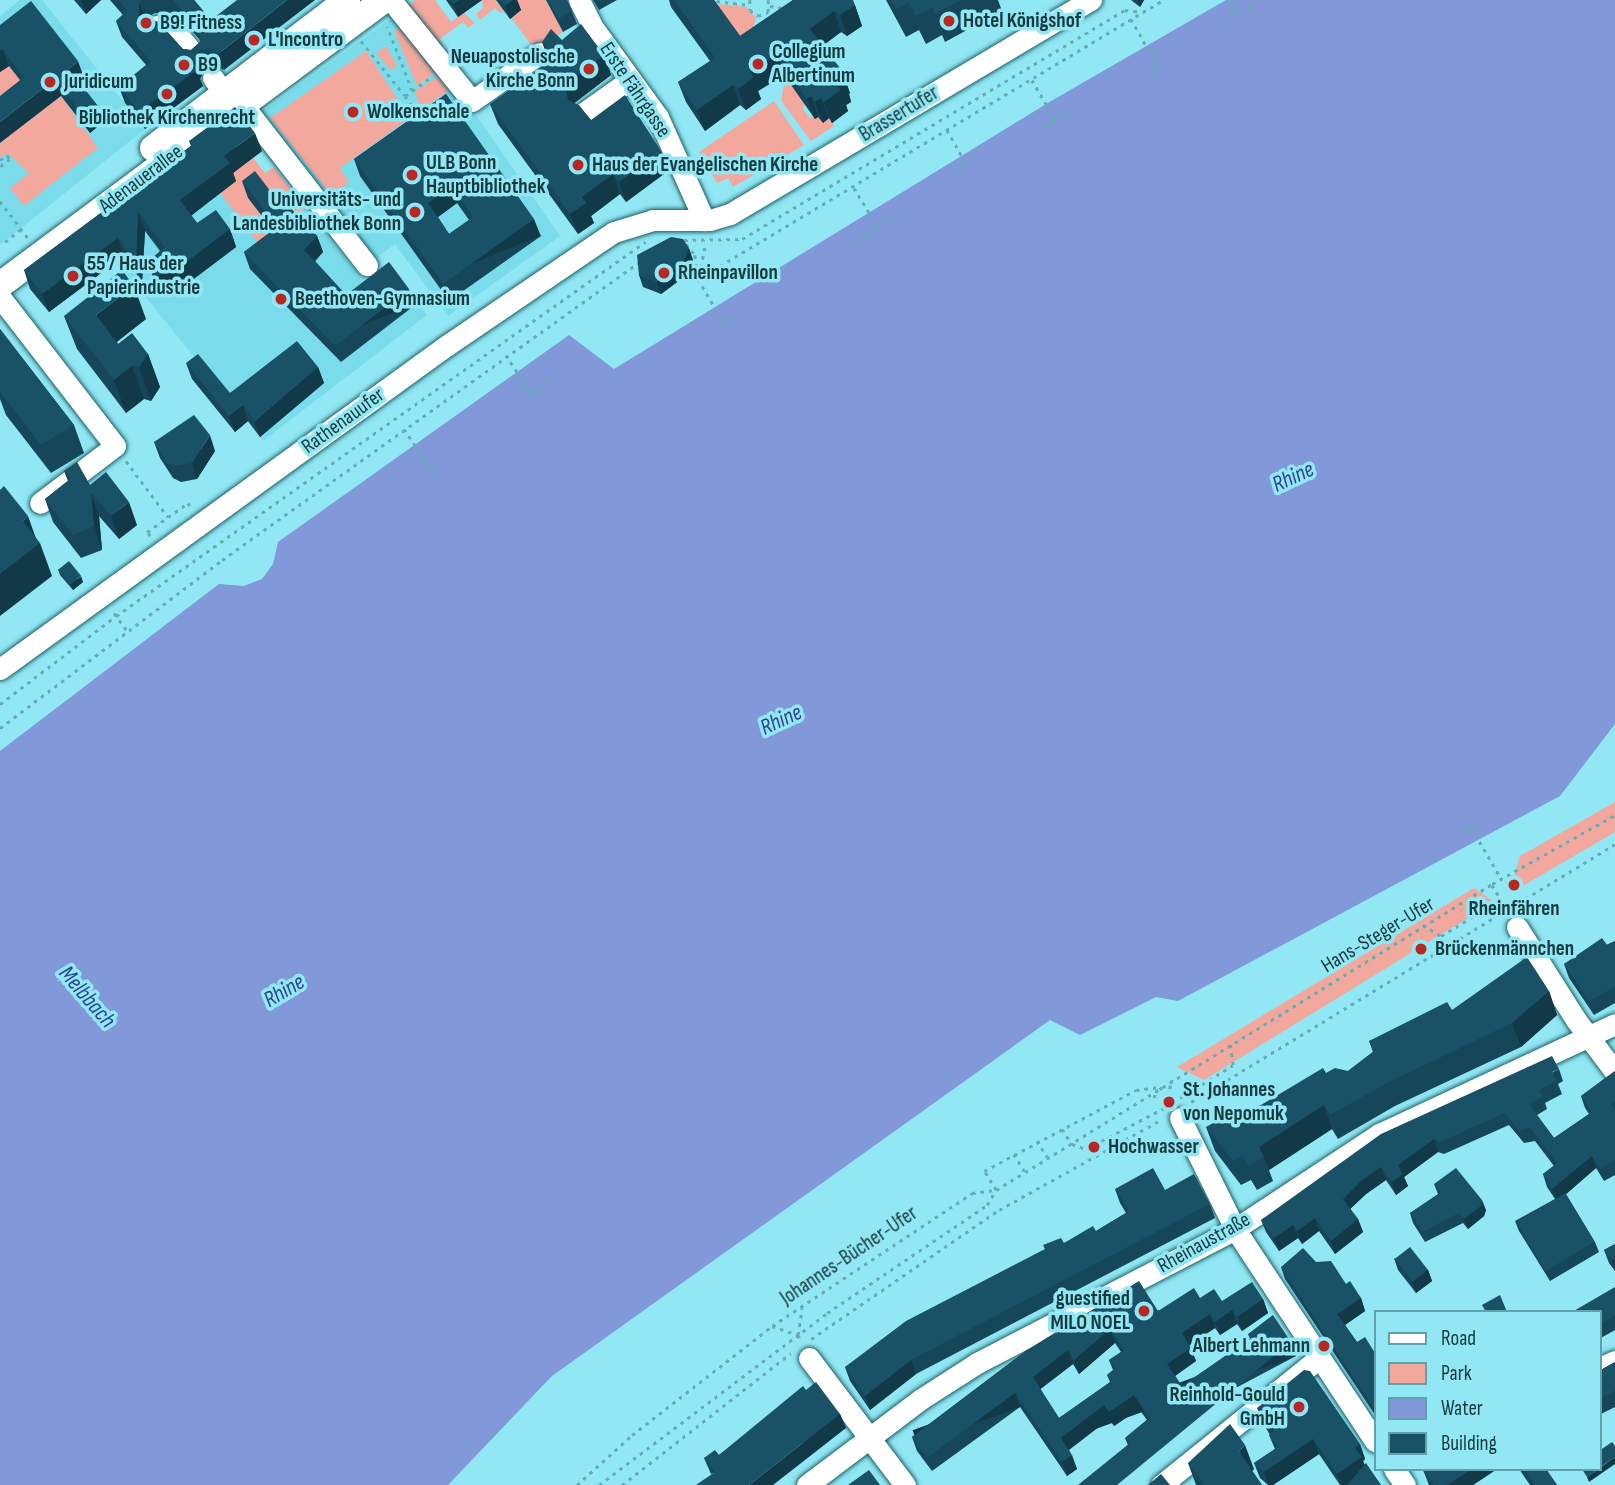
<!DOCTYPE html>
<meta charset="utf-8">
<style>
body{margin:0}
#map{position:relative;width:1615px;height:1485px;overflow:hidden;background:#91e7f3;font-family:"Sofia Sans Condensed",sans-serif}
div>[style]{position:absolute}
.built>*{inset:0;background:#7adcea}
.green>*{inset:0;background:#f3a89e}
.water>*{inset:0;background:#8199d9}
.path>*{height:2.5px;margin-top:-1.25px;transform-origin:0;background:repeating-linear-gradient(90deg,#68adb6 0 3.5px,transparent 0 8.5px)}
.roads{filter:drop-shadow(0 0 2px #1b6069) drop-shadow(0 0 2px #1b6069)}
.minor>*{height:21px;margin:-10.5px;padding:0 10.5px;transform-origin:10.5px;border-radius:10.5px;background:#fff}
.major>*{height:26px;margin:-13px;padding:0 13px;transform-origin:13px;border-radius:13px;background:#fff}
.wall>*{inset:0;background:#164659}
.shaded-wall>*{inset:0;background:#123948;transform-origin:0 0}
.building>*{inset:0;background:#195167;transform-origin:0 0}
.dots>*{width:19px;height:19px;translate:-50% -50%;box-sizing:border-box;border:4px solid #91e7f3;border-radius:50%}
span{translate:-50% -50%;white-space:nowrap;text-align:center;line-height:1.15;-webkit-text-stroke:7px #91e7f3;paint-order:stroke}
.poi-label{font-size:21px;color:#163a3f;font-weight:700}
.left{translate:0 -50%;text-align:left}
.right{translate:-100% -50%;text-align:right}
.street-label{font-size:21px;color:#163a3f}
.water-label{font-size:23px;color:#2e4590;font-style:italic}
.legend{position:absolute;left:1374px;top:1310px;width:228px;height:161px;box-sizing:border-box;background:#91e7f3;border:2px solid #60a2ab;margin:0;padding:9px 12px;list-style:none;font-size:21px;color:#163a3f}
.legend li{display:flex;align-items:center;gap:14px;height:35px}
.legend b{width:35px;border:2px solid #60a2ab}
</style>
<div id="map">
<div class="built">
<i style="clip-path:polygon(20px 0,42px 0,145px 129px,0 245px,0 16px)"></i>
<i style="clip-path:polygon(403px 10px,560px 236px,448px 316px,395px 244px,372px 261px,258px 115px)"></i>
<i style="clip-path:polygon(191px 169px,275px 233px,306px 209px,365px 284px,389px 265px,427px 315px,263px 441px,98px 239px)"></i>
</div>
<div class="green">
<i style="clip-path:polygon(415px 0,435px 0,451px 22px,464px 13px,475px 23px,468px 28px,463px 22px,440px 39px,445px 51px,407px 6px)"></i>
<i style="clip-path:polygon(482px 0,495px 0,504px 11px,500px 13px,495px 8px,480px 20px,476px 14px,483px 8px)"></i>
<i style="clip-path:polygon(513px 0,546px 0,563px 32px,535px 50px,511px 18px,521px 10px)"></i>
<i style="clip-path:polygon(719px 4px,746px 7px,756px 18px,746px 48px,716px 6px)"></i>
<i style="clip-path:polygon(400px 26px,437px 71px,417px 86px,394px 31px)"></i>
<i style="clip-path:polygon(386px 46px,397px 66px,391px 70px,376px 53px)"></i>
<i style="clip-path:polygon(366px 51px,410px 118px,340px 168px,349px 183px,331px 195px,270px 118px)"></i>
<i style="clip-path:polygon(9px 66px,31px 94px,0 109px,0 72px)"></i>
<i style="clip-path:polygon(440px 75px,449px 85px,447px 92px,421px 110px,415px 91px)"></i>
<i style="clip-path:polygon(799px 75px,806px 101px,803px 109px,809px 117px,818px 117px,823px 123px,829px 118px,834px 126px,811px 141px,781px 101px,784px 85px)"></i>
<i style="clip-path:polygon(61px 96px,98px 148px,24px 206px,10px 188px,29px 173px,7px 153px,0 158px,0 143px)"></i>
<i style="clip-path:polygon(774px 101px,804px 145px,733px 187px,728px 178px,717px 183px,699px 152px)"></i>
<i style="clip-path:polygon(253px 158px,265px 173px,274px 167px,306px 209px,260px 245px,220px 193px,231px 174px)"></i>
<i style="clip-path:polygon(1615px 802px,1615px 832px,1521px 887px,1515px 874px,1520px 856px)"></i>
<i style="clip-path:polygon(1474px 888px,1494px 902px,1204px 1080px,1177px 1067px)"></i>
</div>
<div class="water">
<i style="clip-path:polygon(1226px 0,1615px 0,1615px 724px,1560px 796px,1178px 1001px,1156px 997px,1080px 1035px,1050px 1020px,552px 1376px,448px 1485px,0 1485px,0 751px,219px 584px,244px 586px,262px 579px,273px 564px,278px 542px,569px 335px,614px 369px,1046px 104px)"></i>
</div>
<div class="path">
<i style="left:708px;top:0;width:41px;rotate:7deg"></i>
<i style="left:750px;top:0;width:10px;rotate:90deg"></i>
<i style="left:750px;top:10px;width:10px;rotate:37deg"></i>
<i style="left:758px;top:16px;width:11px;rotate:-22deg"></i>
<i style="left:768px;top:12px;width:12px;rotate:-90deg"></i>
<i style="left:1227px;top:0;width:17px;rotate:62deg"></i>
<i style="left:770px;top:6px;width:13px;rotate:9deg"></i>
<i style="left:1131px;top:19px;width:56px;rotate:60.3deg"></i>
<i style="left:1225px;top:20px;width:34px;rotate:-30deg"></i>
<i style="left:361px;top:41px;width:70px;rotate:51.3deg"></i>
<i style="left:405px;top:96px;width:9px;rotate:-36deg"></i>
<i style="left:412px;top:91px;width:69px;rotate:-111.3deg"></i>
<i style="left:1153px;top:72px;width:17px;rotate:-31deg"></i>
<i style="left:1032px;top:80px;width:45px;rotate:59.5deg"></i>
<i style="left:412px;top:91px;width:22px;rotate:-36deg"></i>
<i style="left:405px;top:96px;width:24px;rotate:55deg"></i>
<i style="left:1044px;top:126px;width:28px;rotate:-32deg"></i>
<i style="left:947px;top:130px;width:40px;rotate:60.3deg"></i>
<i style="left:0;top:160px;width:9px;rotate:-36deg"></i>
<i style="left:7px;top:155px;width:5px;rotate:53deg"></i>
<i style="left:10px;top:159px;width:13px;rotate:141deg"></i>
<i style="left:957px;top:171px;width:18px;rotate:-29deg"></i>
<i style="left:854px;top:188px;width:46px;rotate:58.4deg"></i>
<i style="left:0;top:201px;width:46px;rotate:52.9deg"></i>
<i style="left:684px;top:240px;width:58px;rotate:-1deg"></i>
<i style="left:742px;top:239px;width:446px;rotate:-30.9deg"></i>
<i style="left:1125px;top:10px;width:17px;rotate:7deg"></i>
<i style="left:855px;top:241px;width:53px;rotate:-31.9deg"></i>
<i style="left:5px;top:242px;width:21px;rotate:-39deg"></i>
<i style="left:686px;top:244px;width:14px;rotate:51deg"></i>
<i style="left:695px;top:255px;width:24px;rotate:83deg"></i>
<i style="left:698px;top:279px;width:49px;rotate:59.2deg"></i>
<i style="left:699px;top:276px;width:33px;rotate:-79deg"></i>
<i style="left:698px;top:279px;width:542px;rotate:-30.96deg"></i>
<i style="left:721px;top:323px;width:15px;rotate:-32deg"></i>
<i style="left:506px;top:355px;width:45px;rotate:56.7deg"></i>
<i style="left:531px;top:393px;width:21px;rotate:-35deg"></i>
<i style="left:404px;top:429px;width:47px;rotate:55.3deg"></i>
<i style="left:126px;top:461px;width:70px;rotate:53.1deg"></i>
<i style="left:424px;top:473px;width:17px;rotate:-33deg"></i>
<i style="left:150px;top:536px;width:5px;rotate:-127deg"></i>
<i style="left:147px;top:532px;width:50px;rotate:-35.3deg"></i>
<i style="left:188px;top:503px;width:7px;rotate:56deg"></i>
<i style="left:126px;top:630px;width:17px;rotate:-126deg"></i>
<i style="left:116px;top:616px;width:648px;rotate:-35.26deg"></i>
<i style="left:0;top:704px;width:146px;rotate:-37.2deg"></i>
<i style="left:116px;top:616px;width:6px;rotate:-135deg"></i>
<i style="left:0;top:728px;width:278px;rotate:-37.1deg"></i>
<i style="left:222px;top:560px;width:511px;rotate:-35.52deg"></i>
<i style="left:1471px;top:827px;width:59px;rotate:59.5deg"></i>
<i style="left:1464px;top:831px;width:18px;rotate:-29deg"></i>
<i style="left:1492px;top:885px;width:28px;rotate:58deg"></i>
<i style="left:1423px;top:925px;width:21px;rotate:31deg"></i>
<i style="left:1441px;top:936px;width:70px;rotate:-31.7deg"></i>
<i style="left:1160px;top:1087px;width:18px;rotate:56deg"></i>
<i style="left:1153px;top:1096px;width:14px;rotate:4deg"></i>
<i style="left:1167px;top:1097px;width:18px;rotate:-74deg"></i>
<i style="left:1180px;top:1098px;width:62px;rotate:-31.9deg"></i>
<i style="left:1233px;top:1065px;width:22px;rotate:-98deg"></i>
<i style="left:1191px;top:1102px;width:496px;rotate:-31.3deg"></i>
<i style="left:1062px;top:1129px;width:18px;rotate:56deg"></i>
<i style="left:1072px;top:1144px;width:15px;rotate:20deg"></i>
<i style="left:1086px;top:1149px;width:90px;rotate:-27.7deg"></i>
<i style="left:1037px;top:1141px;width:20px;rotate:57deg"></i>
<i style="left:1014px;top:1154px;width:21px;rotate:59deg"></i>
<i style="left:772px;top:1326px;width:28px;rotate:19deg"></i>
<i style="left:798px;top:1335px;width:8px;rotate:60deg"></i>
<i style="left:798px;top:1335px;width:27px;rotate:-82deg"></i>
<i style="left:811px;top:1339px;width:228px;rotate:-34.5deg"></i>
<i style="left:999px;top:1210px;width:185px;rotate:-29.1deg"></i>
<i style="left:577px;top:1485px;width:74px;rotate:-42.3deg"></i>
<i style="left:632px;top:1435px;width:177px;rotate:-37.9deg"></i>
<i style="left:772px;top:1326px;width:240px;rotate:-33.6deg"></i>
<i style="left:972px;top:1193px;width:24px;rotate:-7deg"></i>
<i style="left:996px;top:1190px;width:583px;rotate:-31.67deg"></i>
<i style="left:1492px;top:884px;width:141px;rotate:-29.3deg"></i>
<i style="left:599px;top:1485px;width:286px;rotate:-37deg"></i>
<i style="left:827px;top:1313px;width:193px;rotate:-34deg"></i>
<i style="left:987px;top:1205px;width:17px;rotate:-59deg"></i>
<i style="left:996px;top:1190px;width:22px;rotate:-122deg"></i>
<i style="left:984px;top:1171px;width:172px;rotate:-28.1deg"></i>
<i style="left:1136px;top:1090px;width:24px;rotate:-7deg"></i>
<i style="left:622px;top:1485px;width:214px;rotate:-38deg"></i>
</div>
<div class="roads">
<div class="minor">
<i style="left:391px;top:0;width:129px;rotate:51.3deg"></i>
<i style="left:472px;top:101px;width:83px;rotate:-35.2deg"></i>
<i style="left:579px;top:0;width:33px;rotate:63deg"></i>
<i style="left:594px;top:29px;width:109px;rotate:54deg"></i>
<i style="left:658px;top:117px;width:113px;rotate:65.9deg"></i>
<i style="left:156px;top:26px;width:15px"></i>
<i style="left:171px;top:26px;width:36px;rotate:51deg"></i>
<i style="left:213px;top:78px;width:20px;rotate:53deg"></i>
<i style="left:242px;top:104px;width:204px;rotate:52.2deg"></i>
<i style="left:585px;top:112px;width:55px;rotate:-35.4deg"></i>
<i style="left:0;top:297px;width:188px;rotate:52.3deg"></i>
<i style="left:115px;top:446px;width:94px;rotate:142.8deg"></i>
<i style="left:0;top:669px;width:551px;rotate:-35.91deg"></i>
<i style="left:446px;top:346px;width:203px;rotate:-34.2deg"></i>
<i style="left:614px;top:232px;width:41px;rotate:-17.1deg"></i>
<i style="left:653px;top:220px;width:57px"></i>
<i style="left:710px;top:220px;width:21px;rotate:-17deg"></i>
<i style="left:730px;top:214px;width:420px;rotate:-30.7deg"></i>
<i style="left:1517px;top:927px;width:110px;rotate:57.6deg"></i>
<i style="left:1576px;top:1020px;width:65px;rotate:53.1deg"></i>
<i style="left:1180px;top:1118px;width:124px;rotate:63.6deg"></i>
<i style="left:1235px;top:1229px;width:254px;rotate:56.6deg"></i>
<i style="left:809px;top:1358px;width:159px;rotate:52.9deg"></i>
<i style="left:1599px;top:1368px;width:17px;rotate:-24deg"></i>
<i style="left:1394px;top:1469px;width:19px;rotate:55deg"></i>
<i style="left:807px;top:1485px;width:143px;rotate:-37deg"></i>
<i style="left:921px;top:1399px;width:67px;rotate:-32.7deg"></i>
<i style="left:977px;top:1363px;width:291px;rotate:-27.4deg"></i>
<i style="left:1235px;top:1229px;width:173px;rotate:-33.4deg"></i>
<i style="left:1379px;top:1134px;width:260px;rotate:-25deg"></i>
<i style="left:1161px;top:1485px;width:203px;rotate:-38.8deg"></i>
</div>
<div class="major">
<i style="left:153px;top:148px;width:244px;rotate:-37.3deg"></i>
<i style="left:0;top:285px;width:478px;rotate:-36.6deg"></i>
</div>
</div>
<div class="wall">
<i style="clip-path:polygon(74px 0,101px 0,86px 14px)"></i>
<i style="clip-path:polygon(evenodd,110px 0,194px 0,211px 20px,224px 70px,212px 65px,205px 68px,200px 79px,203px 86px,145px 129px,125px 103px,119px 87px,146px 65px,122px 37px,116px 21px,123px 15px,110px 0,155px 13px,177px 14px,200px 40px,200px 42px,191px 50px,183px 49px,146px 18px,155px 13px)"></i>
<i style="clip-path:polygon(446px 0,482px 0,458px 17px)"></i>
<i style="clip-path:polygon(496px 0,517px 0,521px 10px,510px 19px)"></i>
<i style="clip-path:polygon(546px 0,567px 0,577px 24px,563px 32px)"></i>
<i style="clip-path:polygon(593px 0,617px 0,599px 10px)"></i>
<i style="clip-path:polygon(669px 0,714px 0,740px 36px,793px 0,853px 0,862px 26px,847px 36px,841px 32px,822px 46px,850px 93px,849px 94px,851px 102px,846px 105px,848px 111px,832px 123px,829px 118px,823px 123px,818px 117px,815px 119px,784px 75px,758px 91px,761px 99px,746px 110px,740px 105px,705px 131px,686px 102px,678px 82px,710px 61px,671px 7px)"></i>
<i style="clip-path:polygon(886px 0,998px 0,1002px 11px,945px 42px,942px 35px,926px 44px,919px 30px,906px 37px)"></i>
<i style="clip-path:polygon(1131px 0,1144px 0,1140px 7px)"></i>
<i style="clip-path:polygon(0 25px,84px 78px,79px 82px,97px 105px,103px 122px,90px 133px,61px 96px,20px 80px,9px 66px,0 72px)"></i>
<i style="clip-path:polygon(562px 40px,604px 55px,611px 75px,574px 103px,591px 120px,668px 171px,626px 202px,620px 194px,591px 216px,594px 223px,578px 234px,498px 124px,490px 104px,549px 62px,542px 42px)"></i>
<i style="clip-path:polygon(evenodd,446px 94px,541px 236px,449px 301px,360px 176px,354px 159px,446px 94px,457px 203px,469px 220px,449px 234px,438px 217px,457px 203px)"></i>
<i style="clip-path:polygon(189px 141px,262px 151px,233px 173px,236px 181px,191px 215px,197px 223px,230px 229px,236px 247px,183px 287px,180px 283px,165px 295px,154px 280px,148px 262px,160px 251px,145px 231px,142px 282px,124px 256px,49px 312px,30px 289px,24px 270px,191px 146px)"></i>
<i style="clip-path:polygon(242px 181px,274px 196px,293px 211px,317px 236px,323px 252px,315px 261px,346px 295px,415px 305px,341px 362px,250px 269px,244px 252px,273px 230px,248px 198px)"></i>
<i style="clip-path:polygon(693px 260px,688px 274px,661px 294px,643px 287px,639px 275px)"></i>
<i style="clip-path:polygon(64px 316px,146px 319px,117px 342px,118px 344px,148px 354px,160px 387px,151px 401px,144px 399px,126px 413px,77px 349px)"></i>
<i style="clip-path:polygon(0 329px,74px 425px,84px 453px,51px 473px,6px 415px,0 399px)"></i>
<i style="clip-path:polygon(186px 363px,230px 393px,318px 367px,324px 383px,260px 437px,248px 421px,235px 432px,192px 379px)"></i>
<i style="clip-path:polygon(154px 442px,215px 451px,197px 479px,181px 482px,173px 478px,160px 458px)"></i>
<i style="clip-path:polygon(64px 471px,90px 485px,137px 525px,119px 539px,99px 516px,102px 550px,81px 558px,53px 522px,45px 499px,68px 481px)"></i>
<i style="clip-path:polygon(58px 569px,83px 582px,73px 590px,60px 575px)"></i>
<i style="clip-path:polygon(1615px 941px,1615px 1003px,1594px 1015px,1569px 978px,1564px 964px)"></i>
<i style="clip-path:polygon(1549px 991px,1557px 1015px,1521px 1047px,1395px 1106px,1338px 1139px,1332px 1129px,1269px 1170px,1273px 1181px,1257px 1190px,1251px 1180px,1241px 1185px,1215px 1151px,1206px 1127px,1232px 1119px,1256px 1108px,1326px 1073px,1348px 1071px,1373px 1052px,1369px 1041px,1452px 1010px)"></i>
<i style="clip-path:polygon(1559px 1069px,1563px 1081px,1558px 1084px,1562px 1094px,1545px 1103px,1547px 1109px,1537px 1115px,1554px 1138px,1589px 1114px,1585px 1108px,1581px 1096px,1615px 1071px,1615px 1175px,1604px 1181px,1596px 1168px,1566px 1194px,1595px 1242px,1599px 1252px,1550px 1281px,1519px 1231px,1515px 1221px,1555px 1199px,1547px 1187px,1543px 1174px,1554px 1166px,1535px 1141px,1524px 1143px,1509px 1125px,1444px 1154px,1438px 1152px,1404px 1177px,1408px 1186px,1396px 1195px,1386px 1180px,1366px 1194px,1350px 1209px,1358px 1219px,1363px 1232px,1335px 1254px,1319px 1231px,1302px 1244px,1298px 1238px,1279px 1251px,1266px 1232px,1261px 1220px)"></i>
<i style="clip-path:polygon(1434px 1184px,1486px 1210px,1484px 1216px,1468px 1229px,1463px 1223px,1425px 1242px,1413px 1223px,1410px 1213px,1438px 1194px)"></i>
<i style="clip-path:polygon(1115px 1189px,1165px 1190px,1210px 1204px,1215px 1218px,916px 1374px,870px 1410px,850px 1381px,845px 1367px,1064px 1243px,1096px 1231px,1126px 1213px,1120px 1203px)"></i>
<i style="clip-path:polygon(1615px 1244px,1615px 1271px,1609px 1263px,1604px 1250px)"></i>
<i style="clip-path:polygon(1394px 1258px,1428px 1270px,1432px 1281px,1416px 1293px,1398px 1270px)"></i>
<i style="clip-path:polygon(1316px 1262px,1346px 1284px,1361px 1298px,1365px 1311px,1345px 1325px,1357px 1342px,1375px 1353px,1375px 1415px,1285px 1279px,1281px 1267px)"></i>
<i style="clip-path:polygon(1615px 1287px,1615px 1330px,1599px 1339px,1599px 1312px)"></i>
<i style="clip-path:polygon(evenodd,1200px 1298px,1222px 1301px,1263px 1299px,1268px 1313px,1242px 1331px,1237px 1324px,1220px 1335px,1215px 1328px,1189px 1345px,1196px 1361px,1175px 1376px,1182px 1386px,1250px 1339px,1248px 1334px,1296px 1356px,1128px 1445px,1125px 1438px,1147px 1420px,1139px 1409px,1114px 1426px,1109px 1419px,1069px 1450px,1077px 1469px,1067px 1476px,1020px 1407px,932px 1471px,917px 1451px,912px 1437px,1027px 1350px,1200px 1298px,1115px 1343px,1121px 1352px,1109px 1360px,1113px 1370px,1107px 1375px,1110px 1382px,1059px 1418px,1040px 1389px,1073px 1364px,1079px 1374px,1115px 1343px)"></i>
<i style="clip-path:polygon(1615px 1362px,1615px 1407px,1599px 1415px,1599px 1371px)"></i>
<i style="clip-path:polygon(806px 1390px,840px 1414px,846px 1428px,711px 1474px,704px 1458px,719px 1455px)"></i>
<i style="clip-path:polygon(1257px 1408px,1360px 1444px,1365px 1459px,1363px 1461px,1365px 1465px,1381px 1485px,1340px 1485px,1319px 1454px,1273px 1485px,1268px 1485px,1260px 1478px,1254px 1463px,1275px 1449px,1269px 1435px,1270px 1435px,1263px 1423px)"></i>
<i style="clip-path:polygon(1188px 1463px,1254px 1469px,1252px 1471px,1262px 1485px,1196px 1485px)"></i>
<i style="clip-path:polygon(1424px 1469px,1497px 1469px,1473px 1485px,1429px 1485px,1423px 1470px)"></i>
<i style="clip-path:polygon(1519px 1469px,1546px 1469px,1557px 1485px,1530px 1485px)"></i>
</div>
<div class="shaded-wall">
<i style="clip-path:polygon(81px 0,101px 0,86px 14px)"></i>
<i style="clip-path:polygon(287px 0,315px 0,224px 70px,218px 54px)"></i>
<i style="clip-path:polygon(460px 0,482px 0,458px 17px,454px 4px)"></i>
<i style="clip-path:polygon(513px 0,517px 0,521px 10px,510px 19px,505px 6px)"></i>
<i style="clip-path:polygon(1138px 0,1144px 0,1140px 7px,1138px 1px)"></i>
<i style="clip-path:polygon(139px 2px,145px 19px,139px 16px)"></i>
<i style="clip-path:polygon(855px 5px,862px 26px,847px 36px,840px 15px)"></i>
<i style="clip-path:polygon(834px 11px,841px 32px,817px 50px,810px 29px)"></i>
<i style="clip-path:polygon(2px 49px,9px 66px,0 72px,0 51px)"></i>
<i style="clip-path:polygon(199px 51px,205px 68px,200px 79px,203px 86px,145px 129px,139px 112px,194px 62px)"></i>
<i style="clip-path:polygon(777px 54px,784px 75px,758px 91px,761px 99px,746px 110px,738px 89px,751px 70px)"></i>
<i style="clip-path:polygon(604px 55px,611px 75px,572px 105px,568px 100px,565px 85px)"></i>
<i style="clip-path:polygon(78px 61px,84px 78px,75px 86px,69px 69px)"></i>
<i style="clip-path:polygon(843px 72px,850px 93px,849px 94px,851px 102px,846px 105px,848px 111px,832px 123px,824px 102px,837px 86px,839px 75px)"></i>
<i style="clip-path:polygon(55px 79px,61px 96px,0 143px,0 122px)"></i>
<i style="clip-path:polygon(733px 85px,740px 105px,705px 131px,697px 110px)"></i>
<i style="clip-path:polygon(811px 96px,818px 117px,815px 119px,807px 99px)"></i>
<i style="clip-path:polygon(821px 98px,829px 118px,823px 123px,815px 102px)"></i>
<i style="clip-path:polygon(97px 105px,103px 122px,90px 133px,83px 116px)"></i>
<i style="clip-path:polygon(255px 133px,262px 151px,233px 173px,236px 181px,187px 219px,180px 200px,224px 156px)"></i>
<i style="clip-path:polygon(661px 151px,668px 171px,626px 202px,619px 182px)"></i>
<i style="clip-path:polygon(613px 174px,620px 194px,591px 216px,594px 223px,578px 234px,570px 214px,582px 197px)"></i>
<i style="clip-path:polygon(451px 186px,457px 203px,434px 220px,428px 203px)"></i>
<i style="clip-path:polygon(289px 201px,295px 217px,286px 204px)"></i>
<i style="clip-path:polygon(138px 212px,145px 231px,142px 282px,136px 263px)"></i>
<i style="left:534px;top:219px;width:18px;height:112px;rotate:68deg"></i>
<i style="clip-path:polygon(230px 229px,236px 247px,183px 287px,177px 269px)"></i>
<i style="clip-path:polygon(317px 236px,323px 252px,310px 267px,304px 250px)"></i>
<i style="clip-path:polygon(118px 238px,124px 256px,49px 312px,42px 294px)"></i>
<i style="clip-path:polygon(689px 248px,693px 260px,688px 274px,661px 294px,657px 282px)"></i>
<i style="clip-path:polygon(174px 265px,180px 283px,165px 295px,158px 276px)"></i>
<i style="clip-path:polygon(134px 286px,146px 319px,108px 348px,96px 315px)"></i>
<i style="left:409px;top:289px;width:17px;height:93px;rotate:69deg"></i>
<i style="clip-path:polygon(148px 354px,160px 387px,151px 401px,139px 367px)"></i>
<i style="clip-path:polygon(132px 366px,144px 399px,126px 413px,114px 380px)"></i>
<i style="clip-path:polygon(318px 367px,324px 383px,260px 437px,254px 422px)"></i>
<i style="clip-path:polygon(243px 405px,248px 421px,235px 432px,229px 416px)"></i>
<i style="clip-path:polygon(210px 435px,215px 451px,197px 479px,192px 463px)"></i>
<i style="clip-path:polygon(91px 493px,99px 516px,102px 550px,94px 526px)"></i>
<i style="clip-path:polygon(129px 502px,137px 525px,119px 539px,111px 516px)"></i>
<i style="clip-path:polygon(28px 516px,38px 544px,40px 543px,52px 576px,0 616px,0 574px,23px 521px)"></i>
<i style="clip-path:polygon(81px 576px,83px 582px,73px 590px,71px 584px)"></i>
<i style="clip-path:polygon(1549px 991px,1557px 1015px,1521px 1047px,1512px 1023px)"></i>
<i style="clip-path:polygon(1324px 1105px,1332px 1129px,1269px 1170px,1264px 1157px,1259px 1147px)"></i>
<i style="clip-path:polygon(1434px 1139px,1438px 1152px,1404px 1177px,1408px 1186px,1396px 1195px,1392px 1182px,1398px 1165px)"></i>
<i style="clip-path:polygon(1592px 1156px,1596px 1168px,1557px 1202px,1552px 1189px)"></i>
<i style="clip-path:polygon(1381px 1167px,1386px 1180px,1366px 1194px,1347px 1212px,1343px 1199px,1361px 1181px)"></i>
<i style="clip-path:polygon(1482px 1200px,1486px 1210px,1484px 1216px,1468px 1229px,1464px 1219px)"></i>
<i style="clip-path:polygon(1315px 1218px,1319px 1231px,1302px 1244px,1297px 1231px)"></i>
<i style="clip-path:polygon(1358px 1219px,1363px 1232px,1335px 1254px,1331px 1241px)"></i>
<i style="clip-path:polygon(1293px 1225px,1298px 1238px,1279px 1251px,1274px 1238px)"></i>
<i style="clip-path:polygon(1615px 1258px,1615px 1269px,1612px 1260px)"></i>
<i style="clip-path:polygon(1428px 1270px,1432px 1281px,1416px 1293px,1412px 1282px)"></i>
<i style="clip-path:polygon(1361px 1298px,1365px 1311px,1342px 1327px,1337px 1314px)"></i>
<i style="clip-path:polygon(1263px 1299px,1268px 1313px,1242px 1331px,1237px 1317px)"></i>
<i style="clip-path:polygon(1232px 1310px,1237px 1324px,1220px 1335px,1215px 1322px)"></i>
<i style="clip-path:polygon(1210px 1314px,1215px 1328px,1187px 1347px,1182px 1333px)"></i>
<i style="clip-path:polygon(1110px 1329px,1115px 1343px,1079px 1374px,1074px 1360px)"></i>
<i style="left:1291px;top:1342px;width:15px;height:225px;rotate:70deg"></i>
<i style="clip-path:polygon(1191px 1348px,1196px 1361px,1172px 1378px,1167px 1364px)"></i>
<i style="clip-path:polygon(1068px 1350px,1073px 1364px,1038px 1391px,1033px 1377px)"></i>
<i style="clip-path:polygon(911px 1360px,916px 1374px,870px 1410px,865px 1396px)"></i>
<i style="left:1015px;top:1393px;width:15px;height:109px;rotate:70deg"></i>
<i style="clip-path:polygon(1134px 1395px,1139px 1409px,1114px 1426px,1109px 1412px)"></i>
<i style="clip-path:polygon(1104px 1405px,1109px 1419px,1066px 1452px,1061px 1438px)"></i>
<i style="clip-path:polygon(840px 1414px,846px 1428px,773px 1485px,749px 1485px)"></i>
<i style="clip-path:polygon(1313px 1439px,1319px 1454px,1273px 1485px,1269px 1485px,1264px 1472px)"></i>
<i style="clip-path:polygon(1360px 1444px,1365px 1459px,1363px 1461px,1367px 1472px,1348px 1485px,1342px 1485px,1337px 1474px,1355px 1448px)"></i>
<i style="clip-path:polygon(1245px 1445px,1254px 1469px,1248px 1475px,1239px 1451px)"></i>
<i style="clip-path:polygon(1072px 1455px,1077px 1469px,1067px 1476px,1062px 1462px)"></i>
<i style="clip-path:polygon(1615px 1457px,1615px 1464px,1589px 1482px,1587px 1477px)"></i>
<i style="clip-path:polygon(1472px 1469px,1497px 1469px,1473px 1485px,1447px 1485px)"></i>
</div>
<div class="building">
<i style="clip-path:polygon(118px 0,143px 0,139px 2px,139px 16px,159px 22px,183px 49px,191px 50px,200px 42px,198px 29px,173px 0,194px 0,211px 20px,237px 0,287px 0,218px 54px,206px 48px,199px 51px,194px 62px,197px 70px,139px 112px,119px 87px,151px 62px,116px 21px,127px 10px)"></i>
<i style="clip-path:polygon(451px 0,460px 0,454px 4px)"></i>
<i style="clip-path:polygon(500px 0,513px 0,505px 6px)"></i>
<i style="clip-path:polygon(548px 0,567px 0,572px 11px,558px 19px)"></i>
<i style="clip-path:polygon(674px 0,714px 0,740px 36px,793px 0,852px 0,855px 5px,840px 15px,834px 11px,810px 29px,843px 72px,839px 75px,844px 81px,837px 86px,841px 90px,824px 102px,821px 98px,815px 102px,811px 96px,807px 99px,777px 54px,751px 70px,753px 78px,738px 89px,733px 85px,697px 110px,678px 82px,715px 58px)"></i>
<i style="clip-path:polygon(891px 0,961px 0,935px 14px,932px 8px,916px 16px,909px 3px,896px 9px)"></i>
<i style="clip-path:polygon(31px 1px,78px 61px,69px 69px,97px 105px,83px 116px,55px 79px,0 122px,0 96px,24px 77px,2px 49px,0 51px,0 25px)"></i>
<i style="clip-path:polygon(581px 24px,604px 55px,565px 85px,568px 100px,579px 105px,591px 120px,625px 95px,661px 151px,619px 182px,613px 174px,582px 197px,586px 203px,570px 214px,490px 104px,555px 59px,542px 42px,551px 29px,562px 40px)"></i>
<i style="clip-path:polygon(evenodd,446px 94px,534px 219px,443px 284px,354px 159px,446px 94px,451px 186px,473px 217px,449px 234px,428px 203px,451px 186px)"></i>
<i style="clip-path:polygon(235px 107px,255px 133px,224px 156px,230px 163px,180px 200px,197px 223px,216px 210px,230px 229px,177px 269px,174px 265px,158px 276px,148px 262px,165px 247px,138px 212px,136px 263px,118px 238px,42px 294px,24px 270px,192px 145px,189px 141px)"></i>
<i style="clip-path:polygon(255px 171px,274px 196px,281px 190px,289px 201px,286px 204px,317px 236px,304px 250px,346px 295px,389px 262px,409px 289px,335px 346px,244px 252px,277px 227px,242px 181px)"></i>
<i style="clip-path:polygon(671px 237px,683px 239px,689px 248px,683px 263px,657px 282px,639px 275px,637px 255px)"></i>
<i style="clip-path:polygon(122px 270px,134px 286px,96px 315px,118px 344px,132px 333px,148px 354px,139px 367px,132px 366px,114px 380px,64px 316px)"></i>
<i style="clip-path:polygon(0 329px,74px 425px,41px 445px,0 392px)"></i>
<i style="clip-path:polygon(297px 341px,318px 367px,254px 422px,243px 405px,229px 416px,186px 363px,198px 354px,230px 393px)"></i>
<i style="clip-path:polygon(194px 415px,210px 435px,192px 463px,175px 466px,167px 463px,154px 442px)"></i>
<i style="clip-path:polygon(77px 462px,90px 485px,106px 472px,129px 502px,111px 516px,91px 493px,94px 526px,73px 535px,45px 499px,70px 479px,64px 471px)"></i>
<i style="clip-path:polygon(4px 486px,28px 516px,23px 521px,40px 543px,0 574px,0 490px)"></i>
<i style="left:69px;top:561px;width:19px;height:14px;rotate:51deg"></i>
<i style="clip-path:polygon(1602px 938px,1607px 945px,1615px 941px,1615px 987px,1589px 1001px,1564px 964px)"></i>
<i style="clip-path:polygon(1527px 957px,1549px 991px,1512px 1023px,1387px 1083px,1330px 1115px,1324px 1105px,1259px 1147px,1264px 1157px,1248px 1166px,1242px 1156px,1233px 1161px,1206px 1127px,1229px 1114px,1232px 1119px,1256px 1108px,1323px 1068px,1326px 1073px,1335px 1068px,1348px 1071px,1374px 1051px,1369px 1041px,1447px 1002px,1452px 1010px)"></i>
<i style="clip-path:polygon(1552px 1056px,1559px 1069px,1552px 1072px,1557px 1081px,1539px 1090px,1543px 1097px,1529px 1104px,1554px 1138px,1592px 1112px,1581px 1096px,1615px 1071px,1615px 1102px,1611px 1105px,1615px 1110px,1615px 1160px,1600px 1169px,1592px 1156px,1552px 1189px,1543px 1174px,1557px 1163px,1530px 1128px,1519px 1131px,1505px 1113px,1440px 1142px,1434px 1139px,1398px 1165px,1403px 1174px,1392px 1182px,1381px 1167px,1361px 1181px,1343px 1199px,1358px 1219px,1331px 1241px,1315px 1218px,1297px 1231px,1293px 1225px,1274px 1238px,1261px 1220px,1381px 1134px)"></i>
<i style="clip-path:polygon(1153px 1168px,1165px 1190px,1194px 1174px,1210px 1204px,911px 1360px,865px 1396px,845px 1367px,906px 1321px,1045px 1249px,1043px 1245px,1061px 1238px,1064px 1243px,1093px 1226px,1096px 1231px,1129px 1211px,1115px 1189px)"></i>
<i style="clip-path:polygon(1456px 1168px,1482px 1200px,1481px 1206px,1464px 1219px,1459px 1213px,1422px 1232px,1410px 1213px,1441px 1193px,1434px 1184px)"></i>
<i style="left:1565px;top:1193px;width:57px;height:57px;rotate:59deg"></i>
<i style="clip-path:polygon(1615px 1244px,1615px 1258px,1612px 1260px,1604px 1250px)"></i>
<i style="left:1410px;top:1247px;width:29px;height:19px;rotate:52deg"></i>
<i style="clip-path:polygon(1303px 1248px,1316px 1262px,1331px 1261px,1346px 1284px,1350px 1281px,1361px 1298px,1337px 1314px,1357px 1342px,1365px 1337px,1375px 1353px,1375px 1410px,1281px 1267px)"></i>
<i style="clip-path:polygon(evenodd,1139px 1281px,1158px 1311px,1194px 1288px,1200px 1298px,1214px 1289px,1222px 1301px,1252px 1282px,1263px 1299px,1237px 1317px,1232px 1310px,1215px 1322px,1210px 1314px,1182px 1333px,1191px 1348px,1167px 1364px,1182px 1386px,1251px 1338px,1248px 1334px,1273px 1315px,1291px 1342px,1117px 1485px,1078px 1485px,1130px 1443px,1125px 1438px,1149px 1418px,1134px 1395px,1109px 1412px,1104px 1405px,1061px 1438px,1072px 1455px,1062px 1462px,1015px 1393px,927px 1458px,912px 1437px,1027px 1350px,1139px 1281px,1110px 1329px,1124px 1350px,1109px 1360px,1115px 1369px,1107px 1375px,1112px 1381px,1059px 1418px,1033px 1377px,1068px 1350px,1074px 1360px,1110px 1329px)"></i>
<i style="clip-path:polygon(1615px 1287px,1615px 1315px,1599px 1324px,1599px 1312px,1572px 1312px)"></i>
<i style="clip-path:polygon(1500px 1295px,1507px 1312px,1486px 1312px,1482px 1305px)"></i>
<i style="clip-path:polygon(1615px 1362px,1615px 1391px,1599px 1399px,1599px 1371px)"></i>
<i style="clip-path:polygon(1304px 1370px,1310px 1371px,1360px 1444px,1355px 1448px,1362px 1457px,1337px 1474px,1313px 1439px,1264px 1472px,1254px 1463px,1278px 1447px,1269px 1435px,1274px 1432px,1257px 1408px)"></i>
<i style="clip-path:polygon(816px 1382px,840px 1414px,749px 1485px,696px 1485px,715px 1472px,704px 1458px,715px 1450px,719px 1455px,803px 1386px,806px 1390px)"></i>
<i style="clip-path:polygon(1230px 1424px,1245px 1445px,1239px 1451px,1262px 1485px,1205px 1485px,1188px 1463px)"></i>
<i style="clip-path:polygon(1612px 1442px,1615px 1446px,1615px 1457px,1599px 1468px,1599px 1451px)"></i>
<i style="clip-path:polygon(1366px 1463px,1381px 1485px,1347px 1485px)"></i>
<i style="clip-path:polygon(1424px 1469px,1472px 1469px,1447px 1485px,1434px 1485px,1423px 1470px)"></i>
<i style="clip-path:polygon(1524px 1469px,1546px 1469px,1557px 1485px,1535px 1485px)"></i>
<i style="clip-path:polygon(1582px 1469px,1598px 1469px,1587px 1477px)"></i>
<i style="clip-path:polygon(869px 1470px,880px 1485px,848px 1485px)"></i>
<i style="clip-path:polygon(1161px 1474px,1170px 1485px,1148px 1485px)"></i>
</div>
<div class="dots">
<i style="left:949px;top:21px;background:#b72823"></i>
<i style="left:146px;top:23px;background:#b72823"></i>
<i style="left:254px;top:40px;background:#b72823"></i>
<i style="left:758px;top:64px;background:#b72823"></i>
<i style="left:184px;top:65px;background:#b72823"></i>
<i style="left:589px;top:69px;background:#b72823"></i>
<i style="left:50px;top:82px;background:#b72823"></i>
<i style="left:167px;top:94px;background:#b72823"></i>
<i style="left:353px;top:112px;background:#b72823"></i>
<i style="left:578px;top:165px;background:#b72823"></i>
<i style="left:412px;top:175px;background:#b72823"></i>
<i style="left:415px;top:212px;background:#b72823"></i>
<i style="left:664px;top:273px;background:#b72823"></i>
<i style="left:73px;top:276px;background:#b72823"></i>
<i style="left:281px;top:299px;background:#b72823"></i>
<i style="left:1514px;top:885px;background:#b72823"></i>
<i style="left:1421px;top:949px;background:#b72823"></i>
<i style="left:1169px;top:1102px;background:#b72823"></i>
<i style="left:1094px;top:1147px;background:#b72823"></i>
<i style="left:1144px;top:1311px;background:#b72823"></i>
<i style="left:1324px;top:1346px;background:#b72823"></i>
<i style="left:1299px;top:1407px;background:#b72823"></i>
</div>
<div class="poi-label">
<span class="left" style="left:963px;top:21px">Hotel Königshof</span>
<span class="left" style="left:160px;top:23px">B9! Fitness</span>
<span class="left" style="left:268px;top:40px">L'Incontro</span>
<span class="left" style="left:772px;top:64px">Collegium<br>Albertinum</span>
<span class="right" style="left:575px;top:69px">Neuapostolische<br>Kirche Bonn</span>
<span class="left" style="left:198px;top:65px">B9</span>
<span class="left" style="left:64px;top:82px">Juridicum</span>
<span class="left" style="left:367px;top:112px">Wolkenschale</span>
<span style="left:167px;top:118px">Bibliothek Kirchenrecht</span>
<span class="left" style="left:426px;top:175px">ULB Bonn<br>Hauptbibliothek</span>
<span class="left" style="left:592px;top:165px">Haus der Evangelischen Kirche</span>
<span class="right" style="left:401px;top:212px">Universitäts- und<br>Landesbibliothek Bonn</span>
<span class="left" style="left:87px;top:276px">55 / Haus der<br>Papierindustrie</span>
<span class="left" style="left:678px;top:273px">Rheinpavillon</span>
<span class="left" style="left:295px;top:299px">Beethoven-Gymnasium</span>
<span style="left:1514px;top:909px">Rheinfähren</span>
<span class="left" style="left:1435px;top:949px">Brückenmännchen</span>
<span class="left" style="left:1183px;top:1102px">St. Johannes<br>von Nepomuk</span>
<span class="left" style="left:1108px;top:1147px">Hochwasser</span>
<span class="right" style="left:1130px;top:1311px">guestified<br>MILO NOEL</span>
<span class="right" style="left:1310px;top:1346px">Albert Lehmann</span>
<span class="right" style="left:1285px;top:1407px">Reinhold-Gould<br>GmbH</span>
</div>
<div class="street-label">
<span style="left:635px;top:90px;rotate:56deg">Erste Fährgasse</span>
<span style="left:899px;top:114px;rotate:-31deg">Brassertufer</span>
<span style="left:141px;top:179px;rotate:-37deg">Adenauerallee</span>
<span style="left:343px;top:421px;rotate:-36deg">Rathenauufer</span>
<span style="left:1378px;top:935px;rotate:-31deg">Hans-Steger-Ufer</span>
<span style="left:1204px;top:1243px;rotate:-29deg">Rheinaustraße</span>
<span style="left:849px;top:1256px;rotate:-34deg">Johannes-Bücher-Ufer</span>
</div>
<div class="water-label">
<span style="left:1293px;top:477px;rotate:-25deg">Rhine</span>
<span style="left:781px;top:720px;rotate:-25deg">Rhine</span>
<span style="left:284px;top:991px;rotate:-31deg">Rhine</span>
<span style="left:87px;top:997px;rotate:49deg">Melbbach</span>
</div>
<ul class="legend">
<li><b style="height:9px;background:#fff"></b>Road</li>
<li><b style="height:19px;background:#f3a89e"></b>Park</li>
<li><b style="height:19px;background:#8199d9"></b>Water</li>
<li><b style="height:19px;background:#195167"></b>Building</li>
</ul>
</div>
